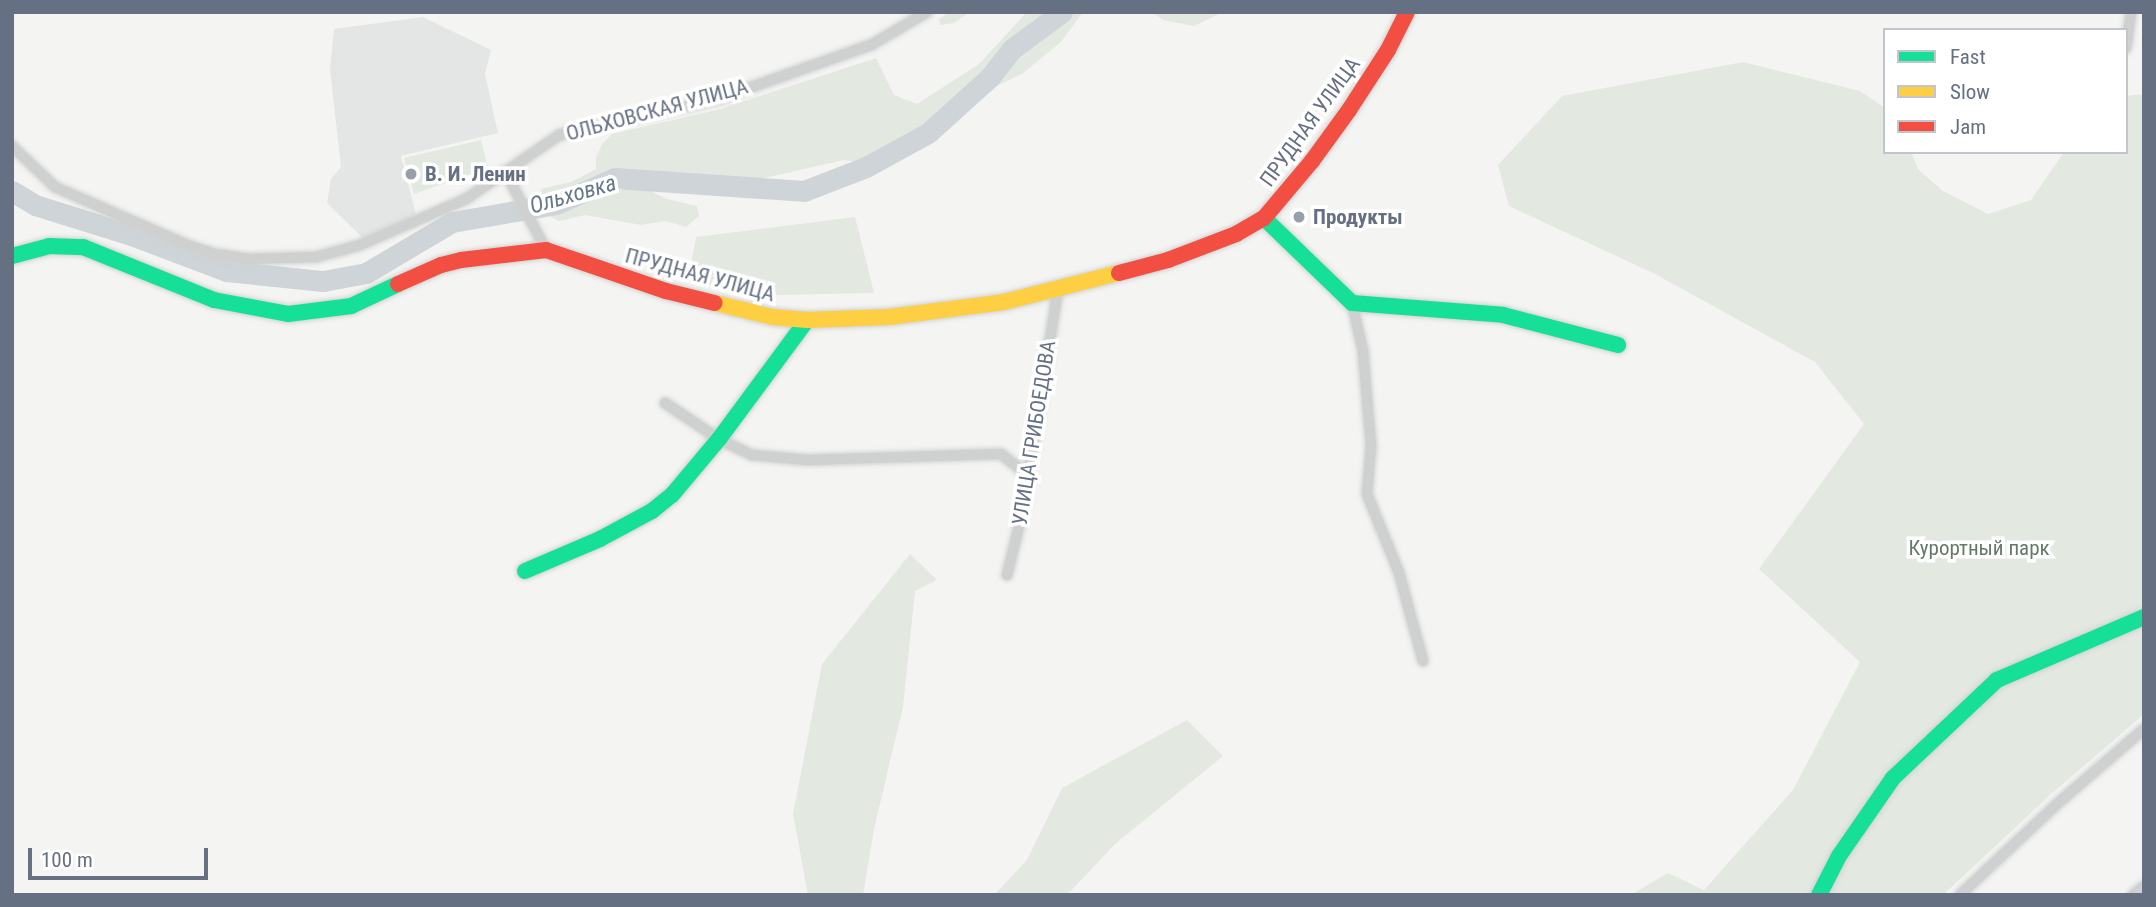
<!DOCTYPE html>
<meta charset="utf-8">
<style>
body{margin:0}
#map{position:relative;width:2156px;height:907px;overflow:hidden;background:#f4f5f3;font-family:"Roboto Condensed",sans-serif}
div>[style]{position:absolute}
.built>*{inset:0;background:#e4e6e6}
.green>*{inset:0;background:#e3e8e1}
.river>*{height:21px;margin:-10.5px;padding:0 10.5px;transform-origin:10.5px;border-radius:10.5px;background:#ced4d7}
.roads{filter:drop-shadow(0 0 2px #d1d2d2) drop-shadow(0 0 2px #d1d2d2)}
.street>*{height:10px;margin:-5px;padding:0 5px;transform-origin:5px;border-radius:5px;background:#cfd0d0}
.fast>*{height:16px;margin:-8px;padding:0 8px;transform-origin:8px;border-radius:8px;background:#16e098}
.slow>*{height:16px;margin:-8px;padding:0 8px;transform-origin:8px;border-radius:8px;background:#ffcf43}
.jam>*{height:16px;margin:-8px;padding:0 8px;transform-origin:8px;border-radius:8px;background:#f24e42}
.dots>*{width:19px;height:19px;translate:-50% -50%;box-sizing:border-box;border:4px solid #fff;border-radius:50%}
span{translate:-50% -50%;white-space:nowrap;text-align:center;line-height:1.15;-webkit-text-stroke:7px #fff;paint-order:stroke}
.street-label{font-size:21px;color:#657083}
.poi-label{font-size:21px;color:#657083;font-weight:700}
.left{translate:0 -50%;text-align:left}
.park-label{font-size:21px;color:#647a64}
.water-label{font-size:23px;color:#667887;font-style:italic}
.frame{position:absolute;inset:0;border:14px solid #657083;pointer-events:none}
.legend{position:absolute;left:1883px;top:28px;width:245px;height:126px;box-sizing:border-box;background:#fff;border:2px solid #c1c6cd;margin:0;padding:9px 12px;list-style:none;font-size:21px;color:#657083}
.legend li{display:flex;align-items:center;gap:14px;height:35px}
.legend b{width:35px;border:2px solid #c1c6cd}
.scale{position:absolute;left:28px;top:848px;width:180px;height:32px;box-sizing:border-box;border:4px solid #657083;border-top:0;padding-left:9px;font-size:21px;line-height:24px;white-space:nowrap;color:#657083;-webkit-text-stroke:5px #fff;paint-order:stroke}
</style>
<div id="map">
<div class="built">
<i style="clip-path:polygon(423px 17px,491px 50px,485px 74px,498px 133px,401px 156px,416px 214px,364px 239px,327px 203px,331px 179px,341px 167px,330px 69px,334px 29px)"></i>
</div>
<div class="green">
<i style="clip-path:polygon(950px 12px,970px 12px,954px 23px,940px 25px,939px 19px)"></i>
<i style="clip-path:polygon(1027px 12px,1083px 12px,1061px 42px,1022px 74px,990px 89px,976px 100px,957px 99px,923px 129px,861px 163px,844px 160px,751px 181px,623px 171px,543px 201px,541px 189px,571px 182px,596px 169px,596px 157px,602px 144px,612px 134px,717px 110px,876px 58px,894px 95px,917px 104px,979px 64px)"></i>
<i style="clip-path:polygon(1152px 12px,1220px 12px,1221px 13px,1194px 26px,1163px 20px)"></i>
<i style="clip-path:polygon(1743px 62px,1860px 91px,1885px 108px,1885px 152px,1911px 152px,1918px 169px,1943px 191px,1988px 214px,2031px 200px,2064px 152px,2126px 152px,2126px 96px,2144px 94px,2144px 714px,2050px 795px,1943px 895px,1631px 895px,1668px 873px,1704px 890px,1793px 790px,1860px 662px,1759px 569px,1864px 424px,1815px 362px,1655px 274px,1509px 206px,1498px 165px,1562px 96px)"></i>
<i style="clip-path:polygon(481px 140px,488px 168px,414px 194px,404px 158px)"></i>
<i style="clip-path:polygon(626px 189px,650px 191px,667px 199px,697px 206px,699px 216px,686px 227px,666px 221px,641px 225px,585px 215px,559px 221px,550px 217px,588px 196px)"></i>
<i style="clip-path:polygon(855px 217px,874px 293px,776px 295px,688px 281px,696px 237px)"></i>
<i style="clip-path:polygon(910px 554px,937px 580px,915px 591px,903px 707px,874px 829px,863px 895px,808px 895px,793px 814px,822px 664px)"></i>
<i style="clip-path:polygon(1187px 720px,1223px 756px,1115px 844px,1067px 895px,994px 895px,1027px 860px,1062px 788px)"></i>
</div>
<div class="river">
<i style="left:12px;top:191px;width:27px;rotate:31deg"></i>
<i style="left:35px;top:205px;width:104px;rotate:17.4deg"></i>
<i style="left:134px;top:236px;width:98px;rotate:20.8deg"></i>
<i style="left:226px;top:271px;width:98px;rotate:5.9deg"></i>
<i style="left:323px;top:281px;width:44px;rotate:-10.5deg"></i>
<i style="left:366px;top:273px;width:100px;rotate:-30.7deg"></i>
<i style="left:452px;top:222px;width:106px;rotate:-9.8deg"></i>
<i style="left:556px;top:204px;width:64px;rotate:-23.8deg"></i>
<i style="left:615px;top:178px;width:189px;rotate:3.9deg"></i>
<i style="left:804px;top:191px;width:66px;rotate:-21.2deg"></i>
<i style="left:866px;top:167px;width:71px;rotate:-28.7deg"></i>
<i style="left:928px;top:133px;width:84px;rotate:-42.1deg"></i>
<i style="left:990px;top:77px;width:36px;rotate:-52deg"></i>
<i style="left:1012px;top:49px;width:62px;rotate:-36.5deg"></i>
</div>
<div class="roads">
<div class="street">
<i style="left:2126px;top:48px;width:36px;rotate:-82deg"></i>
<i style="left:12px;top:146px;width:59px;rotate:43.6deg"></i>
<i style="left:55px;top:187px;width:144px;rotate:23.7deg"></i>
<i style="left:187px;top:245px;width:29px;rotate:18deg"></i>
<i style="left:215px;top:254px;width:35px;rotate:8deg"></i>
<i style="left:250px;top:259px;width:66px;rotate:-1.7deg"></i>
<i style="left:316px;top:257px;width:46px;rotate:-15.3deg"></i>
<i style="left:360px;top:245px;width:116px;rotate:-23.5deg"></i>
<i style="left:466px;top:199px;width:113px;rotate:-34.5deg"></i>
<i style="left:559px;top:135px;width:163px;rotate:-12.8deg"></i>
<i style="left:718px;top:99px;width:164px;rotate:-19.5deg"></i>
<i style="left:873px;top:44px;width:63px;rotate:-30.7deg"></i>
<i style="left:505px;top:171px;width:89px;rotate:62.6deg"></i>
<i style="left:1352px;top:303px;width:49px;rotate:77.1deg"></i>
<i style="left:1363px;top:351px;width:95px;rotate:85.2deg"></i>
<i style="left:1371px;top:446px;width:48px;rotate:94.8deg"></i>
<i style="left:1367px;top:494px;width:85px;rotate:67.9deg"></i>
<i style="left:1399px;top:573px;width:91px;rotate:74.7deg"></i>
<i style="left:665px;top:403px;width:65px;rotate:33.7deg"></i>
<i style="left:719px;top:439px;width:37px;rotate:26deg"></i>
<i style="left:752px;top:455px;width:56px;rotate:5.1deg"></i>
<i style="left:808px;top:460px;width:193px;rotate:-1.8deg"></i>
<i style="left:1001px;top:454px;width:33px;rotate:38deg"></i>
<i style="left:1007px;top:575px;width:63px;rotate:-76.2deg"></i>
<i style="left:1022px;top:514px;width:227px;rotate:-80.9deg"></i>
<i style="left:1960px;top:895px;width:133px;rotate:-43.2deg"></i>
<i style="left:2057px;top:804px;width:115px;rotate:-40.8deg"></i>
<i style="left:2133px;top:895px;width:14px;rotate:-39deg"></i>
</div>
<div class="fast">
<i style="left:1264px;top:218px;width:122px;rotate:44deg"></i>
<i style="left:1352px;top:303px;width:151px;rotate:4.5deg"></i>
<i style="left:1503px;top:315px;width:119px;rotate:14.6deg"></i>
<i style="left:12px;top:256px;width:38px;rotate:-15deg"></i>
<i style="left:49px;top:246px;width:34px;rotate:2deg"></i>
<i style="left:83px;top:247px;width:141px;rotate:22deg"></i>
<i style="left:214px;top:300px;width:75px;rotate:10.7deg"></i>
<i style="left:288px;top:314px;width:64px;rotate:-7.2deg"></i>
<i style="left:351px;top:306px;width:52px;rotate:-25.1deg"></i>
<i style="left:525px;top:571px;width:82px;rotate:-23.1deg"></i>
<i style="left:600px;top:539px;width:59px;rotate:-28.3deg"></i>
<i style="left:652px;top:511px;width:26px;rotate:-39deg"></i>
<i style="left:672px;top:495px;width:73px;rotate:-50deg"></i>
<i style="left:719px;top:439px;width:148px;rotate:-53.5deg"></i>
<i style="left:1819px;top:895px;width:44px;rotate:-62.9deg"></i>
<i style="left:1839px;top:856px;width:95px;rotate:-55.3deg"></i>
<i style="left:1893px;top:778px;width:143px;rotate:-43.3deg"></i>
<i style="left:1997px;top:680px;width:160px;rotate:-23.2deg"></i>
</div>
<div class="slow">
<i style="left:715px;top:303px;width:59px;rotate:13.8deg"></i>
<i style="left:772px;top:317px;width:35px;rotate:5deg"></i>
<i style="left:807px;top:320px;width:82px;rotate:-2.1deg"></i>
<i style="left:889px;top:317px;width:116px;rotate:-7.4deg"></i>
<i style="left:1004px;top:302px;width:119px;rotate:-14.2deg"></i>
</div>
<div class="jam">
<i style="left:1119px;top:273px;width:51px;rotate:-14.9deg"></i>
<i style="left:1168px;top:260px;width:73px;rotate:-20.9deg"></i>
<i style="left:1236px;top:234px;width:32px;rotate:-30deg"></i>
<i style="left:1264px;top:218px;width:75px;rotate:-49.9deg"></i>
<i style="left:1312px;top:161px;width:63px;rotate:-54deg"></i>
<i style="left:1349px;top:110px;width:72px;rotate:-57deg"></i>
<i style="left:1388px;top:50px;width:42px;rotate:-63.4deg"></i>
<i style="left:398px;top:284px;width:47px;rotate:-23.8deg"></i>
<i style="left:441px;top:265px;width:21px;rotate:-14deg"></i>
<i style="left:461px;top:260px;width:86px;rotate:-6.7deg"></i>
<i style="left:546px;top:250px;width:127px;rotate:18.9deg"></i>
<i style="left:666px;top:291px;width:50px;rotate:13.8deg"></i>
</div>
</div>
<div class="dots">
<i style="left:411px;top:174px;background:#979faa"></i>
<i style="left:1299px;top:217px;background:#979faa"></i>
</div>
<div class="street-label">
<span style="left:657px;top:110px;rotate:-15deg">ОЛЬХОВСКАЯ УЛИЦА</span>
<span style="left:1310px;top:122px;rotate:-54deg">ПРУДНАЯ УЛИЦА</span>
<span style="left:700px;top:275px;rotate:15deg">ПРУДНАЯ УЛИЦА</span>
<span style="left:1034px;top:433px;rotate:-81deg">УЛИЦА ГРИБОЕДОВА</span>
</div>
<div class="poi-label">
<span class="left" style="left:425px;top:174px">В. И. Ленин</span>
<span class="left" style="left:1313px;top:217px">Продукты</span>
</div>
<div class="park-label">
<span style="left:1979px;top:548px">Курортный парк</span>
</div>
<div class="water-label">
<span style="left:573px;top:195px;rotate:-16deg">Ольховка</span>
</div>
<div class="frame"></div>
<ul class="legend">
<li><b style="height:9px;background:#16e098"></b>Fast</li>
<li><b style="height:9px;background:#ffcf43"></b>Slow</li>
<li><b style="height:9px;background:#f24e42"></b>Jam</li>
</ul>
<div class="scale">100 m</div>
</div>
